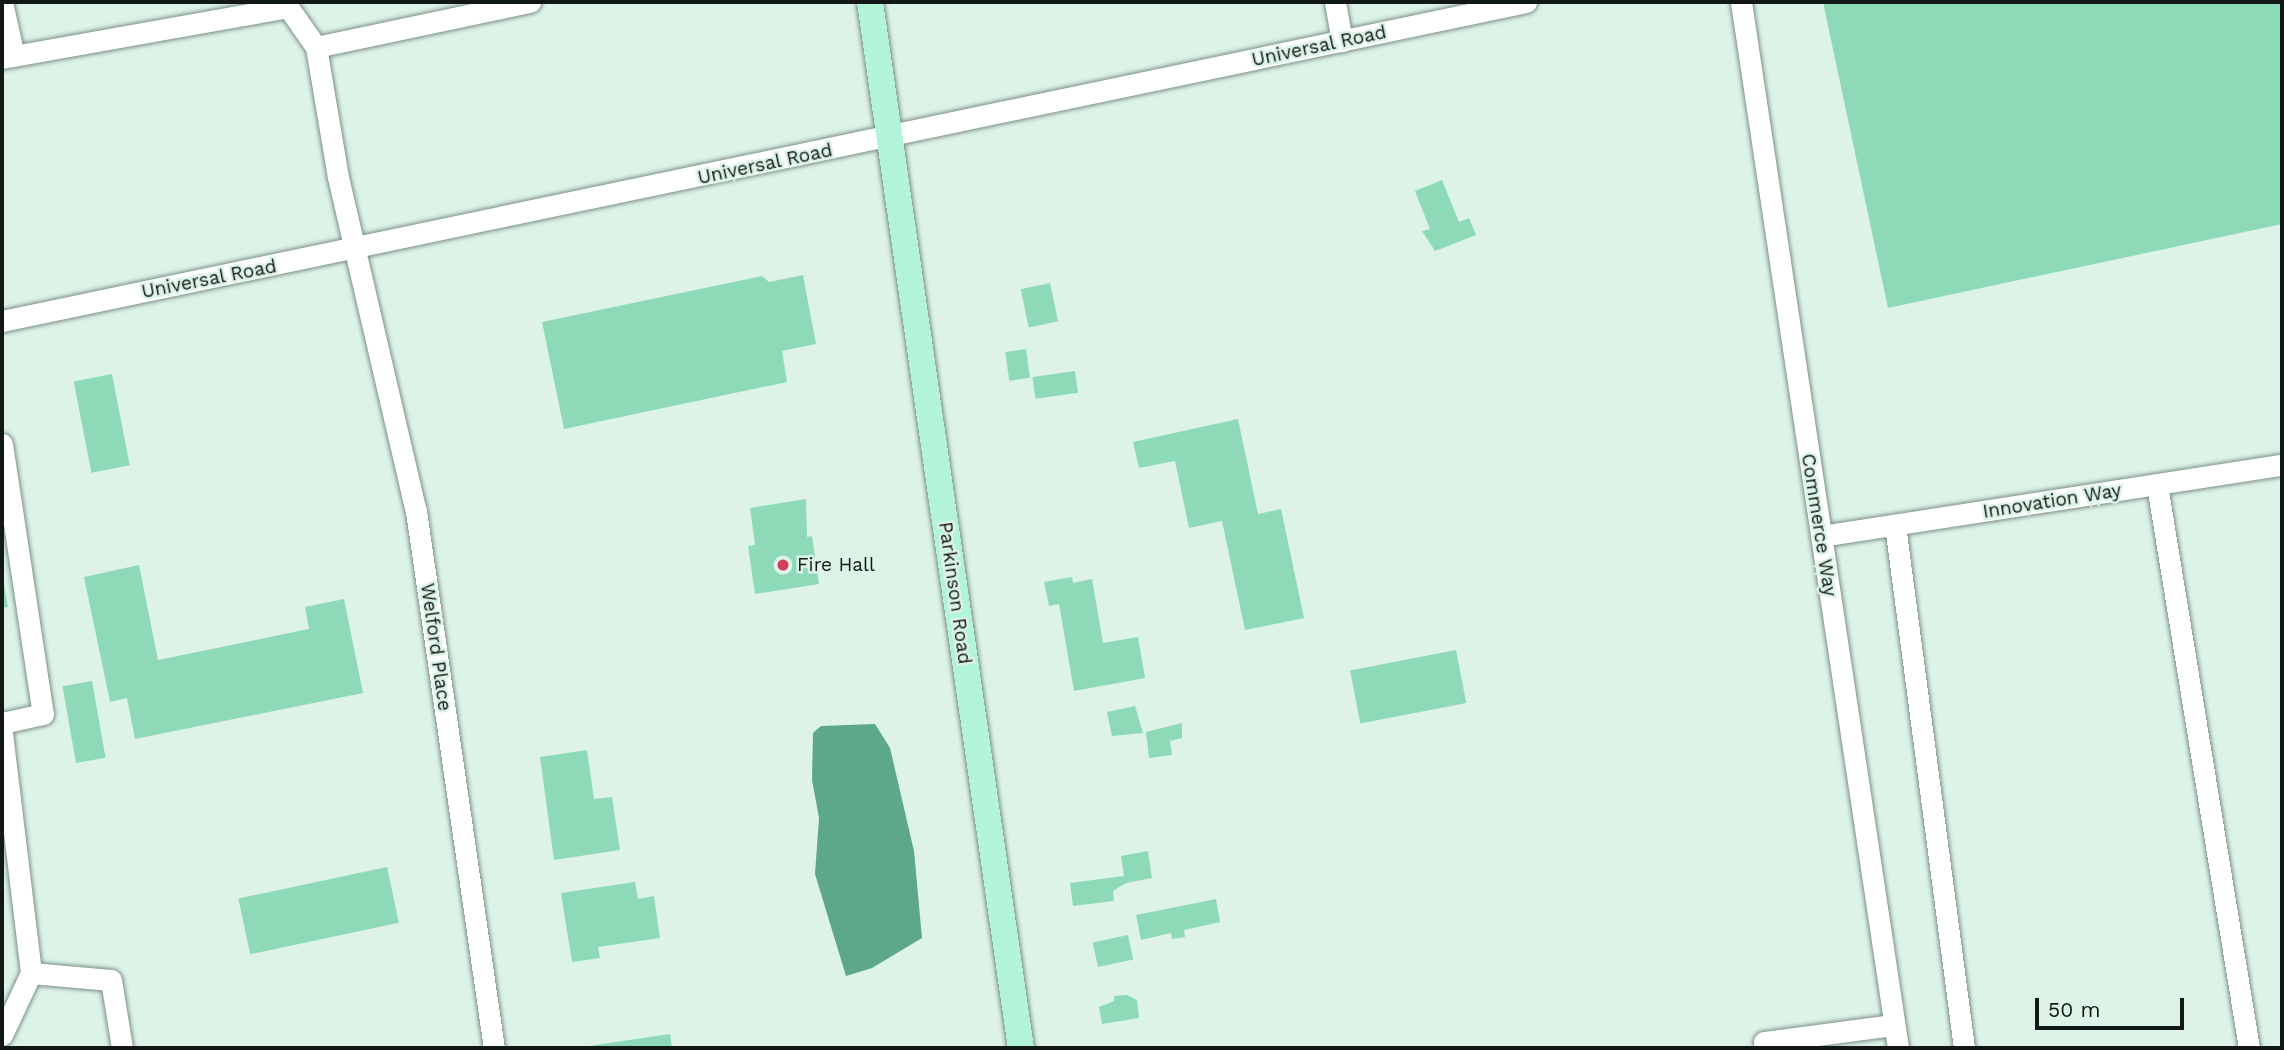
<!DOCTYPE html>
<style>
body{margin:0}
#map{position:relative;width:2284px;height:1050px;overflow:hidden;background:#ddf3e8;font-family:"Work Sans",sans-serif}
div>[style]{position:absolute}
.water>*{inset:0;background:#5ca888}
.building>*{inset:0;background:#8edab8;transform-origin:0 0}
.roads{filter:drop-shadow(0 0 2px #7c9086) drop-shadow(0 0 2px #7c9086)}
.minor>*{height:21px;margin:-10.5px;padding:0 10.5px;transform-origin:10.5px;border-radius:10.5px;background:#fff}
.major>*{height:26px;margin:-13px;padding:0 13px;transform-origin:13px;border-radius:13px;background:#b1f4d8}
.dots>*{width:19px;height:19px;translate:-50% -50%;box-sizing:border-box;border:4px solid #ddf3e8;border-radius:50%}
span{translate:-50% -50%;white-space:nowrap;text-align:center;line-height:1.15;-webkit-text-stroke:5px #ddf3e8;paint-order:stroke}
.street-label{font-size:19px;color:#111815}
.poi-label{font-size:19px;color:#111815}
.left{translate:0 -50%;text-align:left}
.frame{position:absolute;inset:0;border:4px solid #111815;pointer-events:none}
.scale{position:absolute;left:2035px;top:998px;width:149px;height:32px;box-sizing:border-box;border:4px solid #111815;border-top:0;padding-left:9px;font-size:21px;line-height:24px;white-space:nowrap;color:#111815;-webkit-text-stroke:5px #ddf3e8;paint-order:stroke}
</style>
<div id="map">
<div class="water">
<i style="clip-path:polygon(875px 724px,890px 748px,914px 851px,922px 938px,872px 968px,846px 976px,815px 874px,819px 818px,812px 780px,813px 733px,821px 726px)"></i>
</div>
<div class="building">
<i style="clip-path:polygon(1823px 2px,2282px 2px,2282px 224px,1888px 308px)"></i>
<i style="clip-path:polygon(1442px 180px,1459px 222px,1469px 218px,1476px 235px,1435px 251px,1422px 231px,1430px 229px,1415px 191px)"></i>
<i style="clip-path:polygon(803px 275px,816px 344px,782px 351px,787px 382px,564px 429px,542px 322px,762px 276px,769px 282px)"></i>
<i style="left:1050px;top:283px;width:39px;height:30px;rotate:78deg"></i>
<i style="left:1026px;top:349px;width:29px;height:21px;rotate:82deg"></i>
<i style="left:1075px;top:371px;width:22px;height:43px;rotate:82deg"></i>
<i style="left:112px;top:374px;width:93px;height:39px;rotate:79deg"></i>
<i style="clip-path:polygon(1238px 419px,1258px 514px,1281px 509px,1304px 618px,1245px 630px,1222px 521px,1189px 528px,1175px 461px,1139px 468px,1133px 442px)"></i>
<i style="clip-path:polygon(806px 499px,807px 537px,812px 536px,819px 584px,755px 594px,748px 546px,755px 545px,750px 508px)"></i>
<i style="clip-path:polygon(139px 565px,158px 660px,309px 629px,305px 607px,344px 599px,363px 693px,135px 739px,127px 698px,110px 702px,84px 577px)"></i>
<i style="clip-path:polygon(2px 573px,8px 607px,2px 608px)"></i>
<i style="clip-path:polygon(1072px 577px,1073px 583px,1092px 579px,1103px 643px,1138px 637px,1145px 678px,1074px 691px,1059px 604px,1049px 606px,1044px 582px)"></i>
<i style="left:1456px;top:650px;width:54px;height:108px;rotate:79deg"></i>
<i style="left:92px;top:681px;width:78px;height:30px;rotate:80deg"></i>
<i style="clip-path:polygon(1135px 706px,1143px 733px,1112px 736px,1107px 712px)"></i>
<i style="clip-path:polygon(1182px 723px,1182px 738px,1170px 741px,1172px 755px,1149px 758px,1146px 732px)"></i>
<i style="clip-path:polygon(587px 750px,594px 799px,612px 797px,620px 850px,554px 860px,540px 757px)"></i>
<i style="clip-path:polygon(1148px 851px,1152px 878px,1126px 883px,1113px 891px,1114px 901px,1073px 906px,1070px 883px,1124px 876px,1121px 856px)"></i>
<i style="left:387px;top:867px;width:57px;height:152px;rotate:78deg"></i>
<i style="clip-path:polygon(635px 882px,638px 899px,654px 896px,660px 938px,598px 947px,600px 958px,572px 962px,561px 893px)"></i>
<i style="clip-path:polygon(1216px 899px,1220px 922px,1184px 930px,1185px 937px,1172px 939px,1171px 933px,1141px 940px,1136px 915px)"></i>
<i style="left:1128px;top:935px;width:25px;height:36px;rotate:78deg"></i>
<i style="clip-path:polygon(1127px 995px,1137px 1000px,1139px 1018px,1102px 1024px,1099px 1007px,1114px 1001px,1114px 996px)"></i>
<i style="clip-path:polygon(670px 1034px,672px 1048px,582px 1048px,582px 1047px)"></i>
</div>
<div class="roads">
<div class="minor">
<i style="left:2px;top:2px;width:55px;rotate:77.5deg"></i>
<i style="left:1335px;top:2px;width:40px;rotate:80deg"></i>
<i style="left:1741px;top:2px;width:1058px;rotate:81.46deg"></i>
<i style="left:288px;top:7px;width:49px;rotate:55deg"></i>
<i style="left:316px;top:47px;width:132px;rotate:80.4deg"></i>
<i style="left:338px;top:177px;width:343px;rotate:76.9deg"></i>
<i style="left:416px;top:511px;width:543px;rotate:81.74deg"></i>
<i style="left:316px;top:47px;width:219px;rotate:-11.9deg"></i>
<i style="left:2px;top:58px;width:291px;rotate:-10.1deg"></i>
<i style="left:288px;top:7px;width:5px;rotate:-101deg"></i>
<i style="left:2px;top:321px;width:1557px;rotate:-11.82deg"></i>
<i style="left:2px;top:444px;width:273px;rotate:81.4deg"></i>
<i style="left:43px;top:714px;width:42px;rotate:167.6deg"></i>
<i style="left:2157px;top:485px;width:570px;rotate:80.72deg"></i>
<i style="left:1895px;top:525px;width:528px;rotate:82.48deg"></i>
<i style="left:1821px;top:536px;width:466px;rotate:-8.8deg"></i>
<i style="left:2px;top:733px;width:242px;rotate:83.1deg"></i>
<i style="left:31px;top:973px;width:68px;rotate:115.1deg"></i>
<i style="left:31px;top:973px;width:80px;rotate:5deg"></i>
<i style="left:111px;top:980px;width:69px;rotate:80.8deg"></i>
<i style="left:1765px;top:1048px;width:6px;rotate:-99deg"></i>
<i style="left:1764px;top:1042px;width:131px;rotate:-7.5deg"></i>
</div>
<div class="major">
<i style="left:870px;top:2px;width:1057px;rotate:81.79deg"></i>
</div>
</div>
<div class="dots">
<i style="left:783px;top:565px;background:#cf3f59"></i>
</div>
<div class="street-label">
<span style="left:1319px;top:46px;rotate:-12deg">Universal Road</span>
<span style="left:765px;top:164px;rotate:-12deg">Universal Road</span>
<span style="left:209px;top:279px;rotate:-11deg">Universal Road</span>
<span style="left:2052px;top:501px;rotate:-9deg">Innovation Way</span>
<span style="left:1819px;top:525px;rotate:81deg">Commerce Way</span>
<span style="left:955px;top:593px;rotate:82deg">Parkinson Road</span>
<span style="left:436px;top:647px;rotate:82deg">Welford Place</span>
</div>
<div class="poi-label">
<span class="left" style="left:797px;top:565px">Fire Hall</span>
</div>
<div class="frame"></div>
<div class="scale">50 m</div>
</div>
